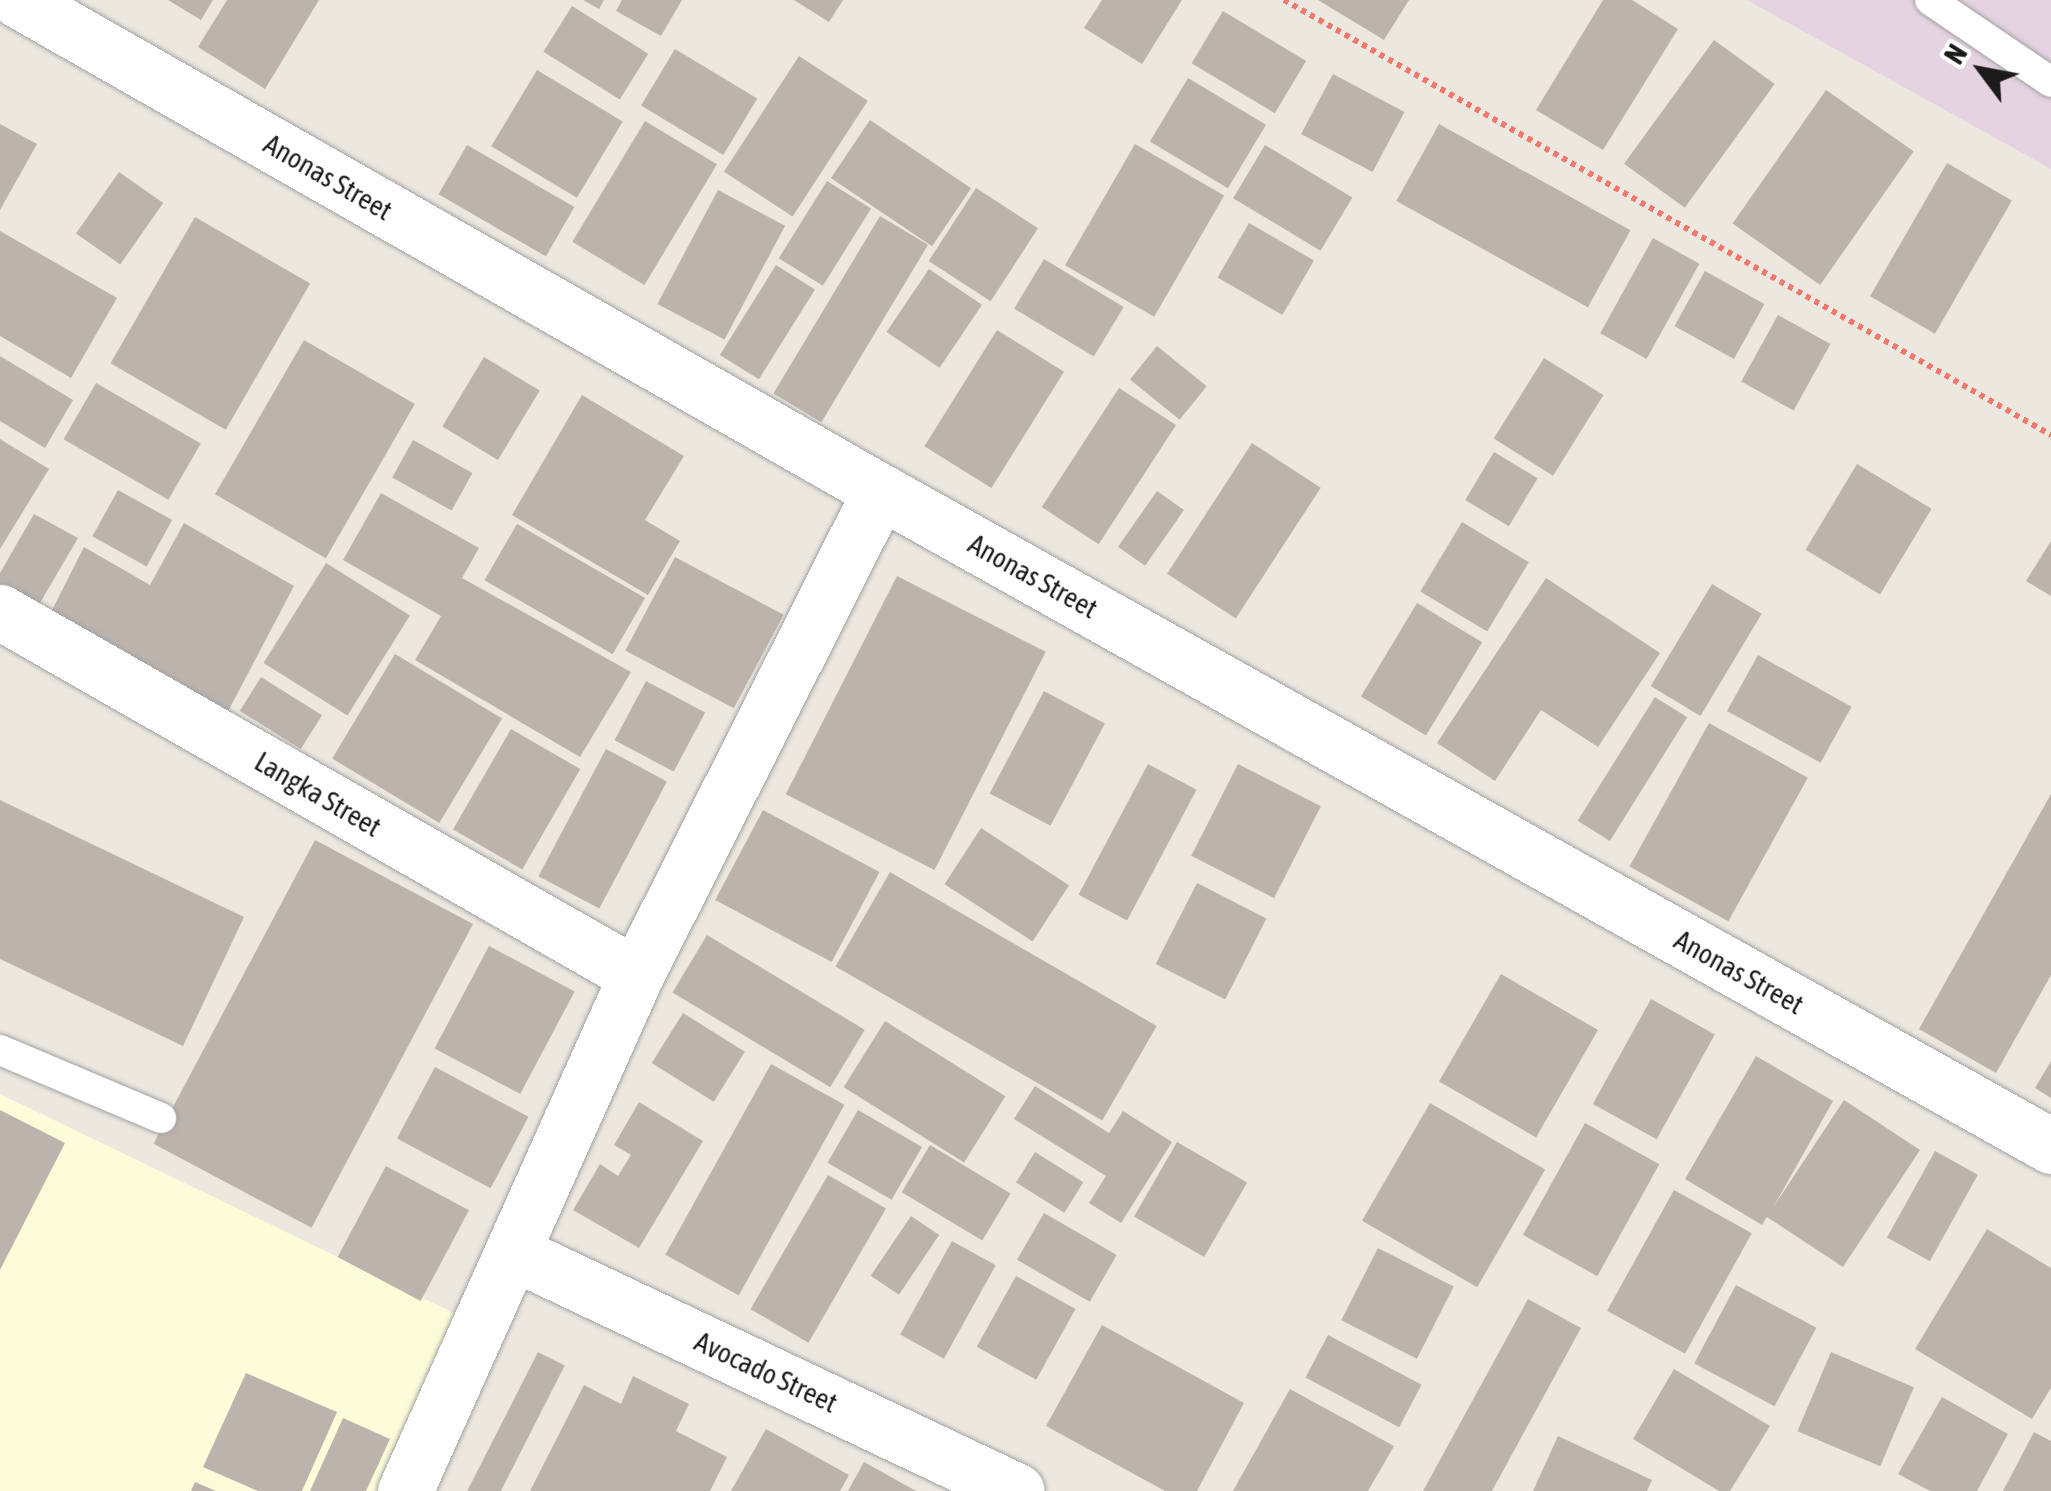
<!DOCTYPE html>
<style>
body{margin:0}
#map{position:relative;width:2051px;height:1491px;overflow:hidden;background:#ece8e0;font-family:"Asap Condensed",sans-serif}
div>[style]{position:absolute}
.industrial>*{inset:0;background:#e5d3e2}
.education>*{inset:0;background:#fdfcd9}
.building>*{inset:0;background:#bcb3ad;transform-origin:0 0}
.path>*{height:6px;margin-top:-3px;transform-origin:0;background:repeating-linear-gradient(90deg,#f1786c 0 5px,transparent 0 10px)}
.roads{filter:drop-shadow(0 0 2px #a2a2a2) drop-shadow(0 0 2px #a2a2a2)}
.service>*{height:30px;margin:-15px;padding:0 15px;transform-origin:15px;border-radius:15px;background:#fff}
.minor>*{height:55px;margin:-27.5px;padding:0 27.5px;transform-origin:27.5px;border-radius:27.5px;background:#fff}
span{translate:-50% -50%;white-space:nowrap;text-align:center;line-height:1.15;-webkit-text-stroke:10px #fff;paint-order:stroke}
.street-label{font-size:28px;color:#1b1b1b}
.north{position:absolute;left:1931px;top:20px;width:100px;height:100px;-webkit-text-stroke:8px #fff;paint-order:stroke;rotate:302deg;font-size:28px;font-weight:700;line-height:40px;text-align:center;color:#1b1b1b}
.north::after{content:'';display:block;margin:auto;width:35px;height:45px;background:#1b1b1b;clip-path:polygon(50% 0,100% 100%,50% 72%,0 100%)}
</style>
<div id="map">
<div class="industrial">
<i style="clip-path:polygon(1747px 0,2051px 0,2051px 169px)"></i>
</div>
<div class="education">
<i style="clip-path:polygon(0 1094px,458px 1315px,382px 1491px,0 1491px)"></i>
</div>
<div class="building">
<i style="clip-path:polygon(168px 0,213px 0,201px 20px)"></i>
<i style="clip-path:polygon(227px 0,319px 0,265px 89px,198px 47px)"></i>
<i style="clip-path:polygon(583px 0,604px 0,599px 9px)"></i>
<i style="clip-path:polygon(622px 0,682px 0,661px 36px,616px 11px)"></i>
<i style="clip-path:polygon(794px 0,843px 0,829px 22px)"></i>
<i style="clip-path:polygon(1102px 0,1182px 0,1142px 64px,1084px 28px)"></i>
<i style="clip-path:polygon(1318px 0,1409px 0,1384px 40px)"></i>
<i style="clip-path:polygon(1603px 0,1632px 0,1678px 29px,1603px 150px,1536px 110px)"></i>
<i style="left:572px;top:6px;width:90px;height:54px;rotate:32deg"></i>
<i style="left:1223px;top:11px;width:97px;height:61px;rotate:31deg"></i>
<i style="left:1714px;top:40px;width:75px;height:153px;rotate:36deg"></i>
<i style="left:675px;top:49px;width:96px;height:66px;rotate:31deg"></i>
<i style="left:799px;top:56px;width:82px;height:138px;rotate:33deg"></i>
<i style="left:537px;top:70px;width:100px;height:89px;rotate:31deg"></i>
<i style="left:1333px;top:74px;width:81px;height:68px;rotate:28deg"></i>
<i style="left:1188px;top:78px;width:91px;height:74px;rotate:31deg"></i>
<i style="left:1826px;top:90px;width:107px;height:163px;rotate:35deg"></i>
<i style="left:870px;top:120px;width:122px;height:70px;rotate:34deg"></i>
<i style="left:645px;top:121px;width:84px;height:141px;rotate:31deg"></i>
<i style="clip-path:polygon(0 124px,37px 144px,0 210px)"></i>
<i style="left:1439px;top:124px;width:219px;height:88px;rotate:29deg"></i>
<i style="left:1135px;top:144px;width:103px;height:140px;rotate:30deg"></i>
<i style="left:467px;top:145px;width:124px;height:57px;rotate:30deg"></i>
<i style="left:1265px;top:145px;width:102px;height:62px;rotate:31deg"></i>
<i style="left:1947px;top:163px;width:75px;height:154px;rotate:30deg"></i>
<i style="left:119px;top:172px;width:54px;height:75px;rotate:35deg"></i>
<i style="left:827px;top:181px;width:52px;height:91px;rotate:32deg"></i>
<i style="left:976px;top:188px;width:74px;height:87px;rotate:33deg"></i>
<i style="left:718px;top:190px;width:76px;height:129px;rotate:28deg"></i>
<i style="left:880px;top:216px;width:56px;height:207px;rotate:31deg"></i>
<i style="left:195px;top:217px;width:133px;height:169px;rotate:30deg"></i>
<i style="left:1249px;top:223px;width:75px;height:63px;rotate:30deg"></i>
<i style="clip-path:polygon(0 231px,117px 298px,71px 378px,0 336px)"></i>
<i style="left:1653px;top:238px;width:53px;height:109px;rotate:29deg"></i>
<i style="left:1044px;top:259px;width:93px;height:58px;rotate:31deg"></i>
<i style="left:776px;top:265px;width:46px;height:106px;rotate:32deg"></i>
<i style="left:929px;top:269px;width:64px;height:76px;rotate:34deg"></i>
<i style="left:1705px;top:271px;width:68px;height:63px;rotate:29deg"></i>
<i style="left:1778px;top:315px;width:60px;height:76px;rotate:29deg"></i>
<i style="left:997px;top:330px;width:79px;height:137px;rotate:32deg"></i>
<i style="left:304px;top:340px;width:128px;height:178px;rotate:30deg"></i>
<i style="left:1157px;top:346px;width:64px;height:43px;rotate:39deg"></i>
<i style="clip-path:polygon(0 356px,73px 400px,45px 448px,0 421px)"></i>
<i style="left:484px;top:357px;width:65px;height:81px;rotate:31deg"></i>
<i style="left:1544px;top:358px;width:70px;height:95px;rotate:32deg"></i>
<i style="left:96px;top:383px;width:121px;height:65px;rotate:30deg"></i>
<i style="left:1119px;top:388px;width:68px;height:142px;rotate:33deg"></i>
<i style="clip-path:polygon(582px 395px,684px 456px,645px 520px,680px 541px,648px 595px,512px 515px)"></i>
<i style="clip-path:polygon(0 439px,49px 469px,0 549px)"></i>
<i style="left:413px;top:440px;width:68px;height:43px;rotate:29deg"></i>
<i style="left:1252px;top:443px;width:82px;height:156px;rotate:33deg"></i>
<i style="left:1494px;top:452px;width:51px;height:56px;rotate:31deg"></i>
<i style="left:1857px;top:464px;width:87px;height:100px;rotate:31deg"></i>
<i style="left:118px;top:490px;width:62px;height:53px;rotate:29deg"></i>
<i style="left:1157px;top:491px;width:33px;height:68px;rotate:35deg"></i>
<i style="clip-path:polygon(381px 493px,479px 548px,462px 578px,631px 672px,580px 757px,415px 660px,441px 616px,343px 560px)"></i>
<i style="clip-path:polygon(34px 514px,78px 538px,37px 608px,0 586px,0 573px)"></i>
<i style="left:1462px;top:522px;width:78px;height:81px;rotate:31deg"></i>
<i style="clip-path:polygon(184px 523px,294px 586px,224px 719px,47px 620px,84px 547px,150px 585px)"></i>
<i style="left:517px;top:524px;width:148px;height:65px;rotate:30deg"></i>
<i style="clip-path:polygon(2051px 541px,2051px 596px,2026px 581px)"></i>
<i style="left:675px;top:557px;width:123px;height:106px;rotate:28deg"></i>
<i style="left:326px;top:563px;width:99px;height:118px;rotate:32deg"></i>
<i style="left:897px;top:576px;width:167px;height:245px;rotate:27deg"></i>
<i style="clip-path:polygon(1546px 578px,1660px 653px,1598px 747px,1541px 710px,1495px 781px,1437px 743px)"></i>
<i style="left:1712px;top:584px;width:58px;height:119px;rotate:31deg"></i>
<i style="left:1417px;top:603px;width:76px;height:109px;rotate:31deg"></i>
<i style="left:395px;top:654px;width:125px;height:122px;rotate:31deg"></i>
<i style="left:1758px;top:655px;width:107px;height:64px;rotate:29deg"></i>
<i style="left:261px;top:677px;width:72px;height:40px;rotate:32deg"></i>
<i style="left:646px;top:681px;width:67px;height:67px;rotate:28deg"></i>
<i style="left:1044px;top:691px;width:69px;height:116px;rotate:28deg"></i>
<i style="left:1655px;top:697px;width:38px;height:146px;rotate:32deg"></i>
<i style="left:1709px;top:723px;width:113px;height:164px;rotate:29deg"></i>
<i style="left:511px;top:729px;width:80px;height:116px;rotate:30deg"></i>
<i style="left:606px;top:749px;width:69px;height:144px;rotate:28deg"></i>
<i style="left:1148px;top:764px;width:55px;height:148px;rotate:28deg"></i>
<i style="left:1238px;top:764px;width:93px;height:103px;rotate:27deg"></i>
<i style="clip-path:polygon(2051px 794px,2051px 975px,1996px 1073px,1919px 1029px)"></i>
<i style="clip-path:polygon(0 800px,244px 917px,183px 1046px,0 959px)"></i>
<i style="left:763px;top:810px;width:132px;height:102px;rotate:28deg"></i>
<i style="left:981px;top:828px;width:105px;height:67px;rotate:33deg"></i>
<i style="left:315px;top:840px;width:179px;height:344px;rotate:28deg"></i>
<i style="left:890px;top:872px;width:308px;height:109px;rotate:30deg"></i>
<i style="left:1197px;top:883px;width:78px;height:91px;rotate:27deg"></i>
<i style="left:707px;top:935px;width:184px;height:67px;rotate:31deg"></i>
<i style="left:489px;top:946px;width:97px;height:116px;rotate:28deg"></i>
<i style="left:1501px;top:974px;width:112px;height:124px;rotate:30deg"></i>
<i style="left:1651px;top:999px;width:73px;height:120px;rotate:29deg"></i>
<i style="left:683px;top:1013px;width:73px;height:59px;rotate:32deg"></i>
<i style="left:885px;top:1021px;width:142px;height:78px;rotate:32deg"></i>
<i style="clip-path:polygon(1756px 1056px,1833px 1101px,1774px 1206px,1844px 1100px,1920px 1150px,1843px 1267px,1767px 1217px,1762px 1225px,1685px 1179px)"></i>
<i style="clip-path:polygon(2051px 1061px,2051px 1098px,2035px 1088px)"></i>
<i style="left:771px;top:1064px;width:84px;height:218px;rotate:29deg"></i>
<i style="left:435px;top:1067px;width:106px;height:81px;rotate:28deg"></i>
<i style="clip-path:polygon(1035px 1086px,1109px 1133px,1123px 1111px,1172px 1142px,1121px 1223px,1089px 1203px,1106px 1176px,1014px 1119px)"></i>
<i style="clip-path:polygon(639px 1102px,703px 1141px,639px 1248px,573px 1210px,600px 1164px,618px 1176px,631px 1155px,614px 1145px)"></i>
<i style="left:1430px;top:1103px;width:133px;height:136px;rotate:30deg"></i>
<i style="clip-path:polygon(0 1110px,65px 1143px,0 1270px)"></i>
<i style="left:858px;top:1110px;width:74px;height:61px;rotate:30deg"></i>
<i style="left:1585px;top:1123px;width:85px;height:128px;rotate:29deg"></i>
<i style="left:1177px;top:1142px;width:81px;height:86px;rotate:30deg"></i>
<i style="left:930px;top:1145px;width:94px;height:55px;rotate:31deg"></i>
<i style="left:1935px;top:1151px;width:49px;height:99px;rotate:29deg"></i>
<i style="left:1035px;top:1152px;width:57px;height:36px;rotate:32deg"></i>
<i style="left:386px;top:1166px;width:94px;height:103px;rotate:28deg"></i>
<i style="left:828px;top:1175px;width:67px;height:155px;rotate:30deg"></i>
<i style="left:1674px;top:1190px;width:89px;height:138px;rotate:29deg"></i>
<i style="left:1044px;top:1213px;width:84px;height:54px;rotate:30deg"></i>
<i style="left:911px;top:1216px;width:34px;height:72px;rotate:34deg"></i>
<i style="clip-path:polygon(1987px 1229px,2051px 1268px,2051px 1388px,2032px 1419px,1915px 1349px)"></i>
<i style="left:952px;top:1241px;width:50px;height:107px;rotate:29deg"></i>
<i style="left:1378px;top:1248px;width:85px;height:81px;rotate:27deg"></i>
<i style="left:1016px;top:1276px;width:68px;height:81px;rotate:29deg"></i>
<i style="left:1736px;top:1285px;width:91px;height:89px;rotate:28deg"></i>
<i style="clip-path:polygon(1528px 1299px,1581px 1328px,1492px 1491px,1423px 1491px)"></i>
<i style="clip-path:polygon(1102px 1325px,1244px 1403px,1197px 1491px,1165px 1491px,1046px 1426px)"></i>
<i style="left:1328px;top:1335px;width:106px;height:48px;rotate:28deg"></i>
<i style="left:538px;top:1352px;width:30px;height:157px;rotate:27deg"></i>
<i style="left:1831px;top:1352px;width:90px;height:86px;rotate:23deg"></i>
<i style="clip-path:polygon(1674px 1369px,1770px 1426px,1730px 1491px,1719px 1491px,1633px 1439px)"></i>
<i style="clip-path:polygon(246px 1373px,337px 1412px,302px 1491px,258px 1491px,203px 1467px)"></i>
<i style="clip-path:polygon(633px 1376px,689px 1404px,676px 1431px,727px 1457px,710px 1491px,530px 1491px,584px 1385px,621px 1404px)"></i>
<i style="clip-path:polygon(1290px 1389px,1394px 1446px,1368px 1491px,1233px 1491px)"></i>
<i style="clip-path:polygon(1942px 1397px,2008px 1434px,1977px 1491px,1930px 1491px,1898px 1474px)"></i>
<i style="clip-path:polygon(343px 1418px,390px 1439px,366px 1491px,310px 1491px)"></i>
<i style="clip-path:polygon(766px 1429px,849px 1475px,840px 1491px,731px 1491px)"></i>
<i style="clip-path:polygon(2034px 1432px,2051px 1441px,2051px 1491px,2003px 1491px)"></i>
<i style="clip-path:polygon(1558px 1436px,1652px 1480px,1647px 1491px,1533px 1491px)"></i>
<i style="clip-path:polygon(864px 1462px,916px 1491px,848px 1491px)"></i>
<i style="clip-path:polygon(195px 1482px,216px 1491px,191px 1491px)"></i>
</div>
<div class="path">
<i style="left:1284px;top:0;width:882px;rotate:29.56deg"></i>
</div>
<div class="roads">
<div class="service">
<i style="left:1930px;top:0;width:146px;rotate:34.1deg"></i>
<i style="left:0;top:1050px;width:175px;rotate:22.9deg"></i>
</div>
<div class="minor">
<i style="left:18px;top:0;width:992px;rotate:29.67deg"></i>
<i style="left:880px;top:491px;width:1342px;rotate:29.22deg"></i>
<i style="left:0;top:612px;width:732px;rotate:29.72deg"></i>
<i style="left:514px;top:1253px;width:556px;rotate:25.32deg"></i>
<i style="left:405px;top:1491px;width:565px;rotate:-65.88deg"></i>
<i style="left:636px;top:975px;width:542px;rotate:-63.25deg"></i>
</div>
</div>
<div class="street-label">
<span style="left:328px;top:177px;rotate:30deg">Anonas Street</span>
<span style="left:1033px;top:576px;rotate:29deg">Anonas Street</span>
<span style="left:318px;top:794px;rotate:30deg">Langka Street</span>
<span style="left:1739px;top:972px;rotate:29deg">Anonas Street</span>
<span style="left:766px;top:1372px;rotate:25deg">Avocado Street</span>
</div>
<div class="north">N</div>
</div>
